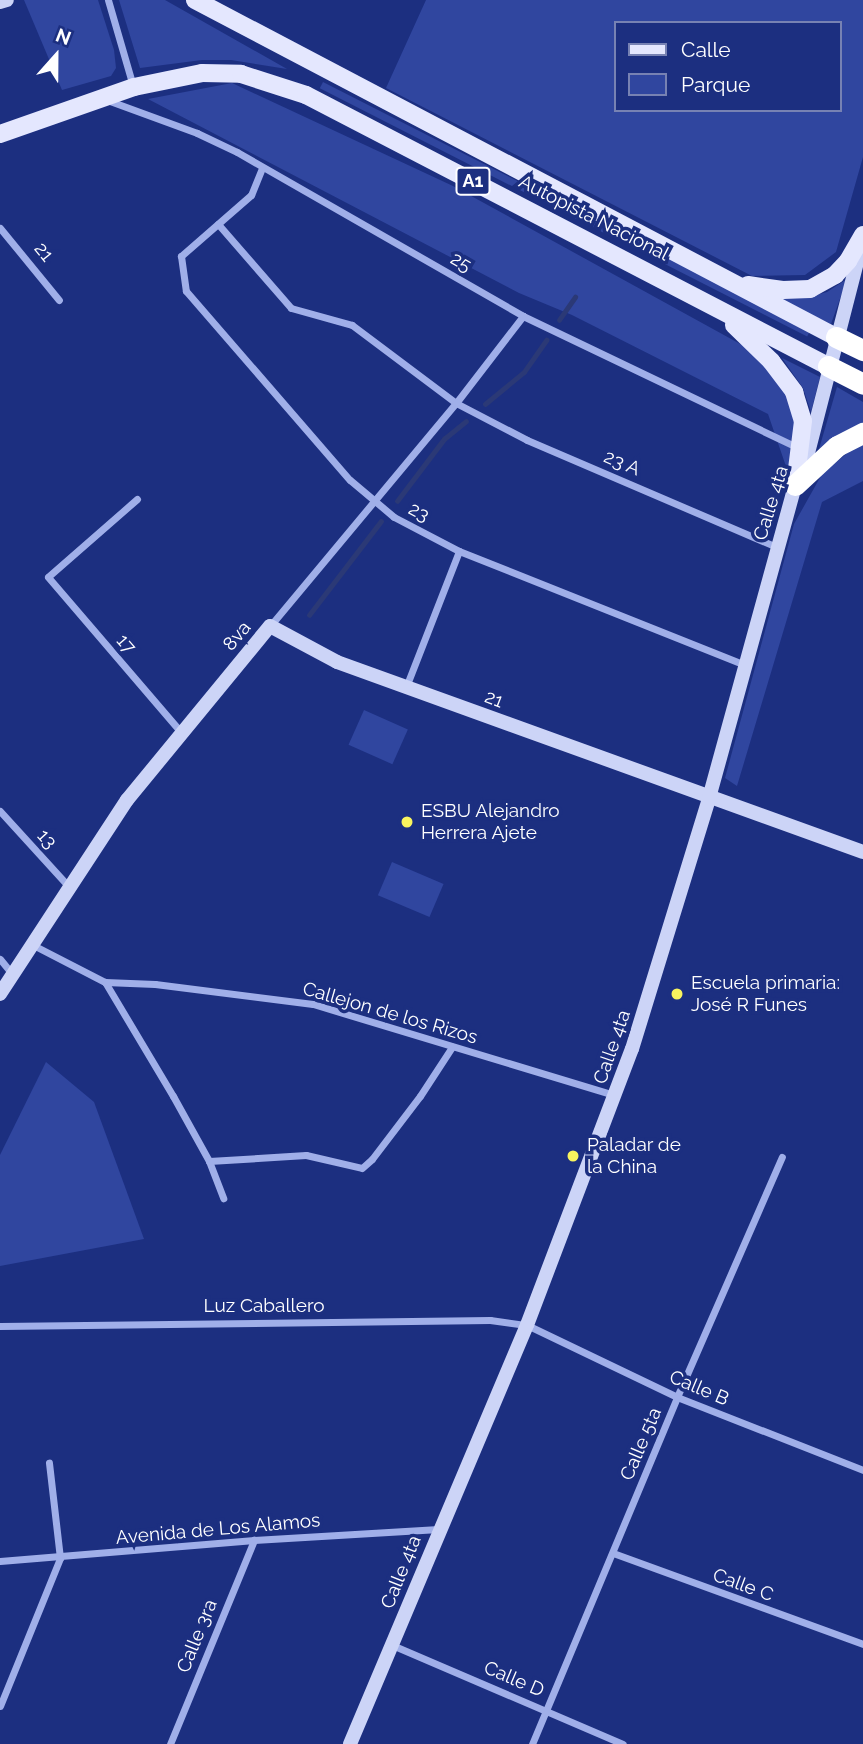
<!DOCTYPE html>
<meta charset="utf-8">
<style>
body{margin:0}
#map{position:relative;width:863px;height:1744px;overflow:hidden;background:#1c2f80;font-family:Raleway,sans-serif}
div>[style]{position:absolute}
.green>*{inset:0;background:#30469f;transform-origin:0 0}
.stream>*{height:4.5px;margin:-2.25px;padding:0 2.25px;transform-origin:2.25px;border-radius:2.25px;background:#2b3976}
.street>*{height:7px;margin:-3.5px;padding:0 3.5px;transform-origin:3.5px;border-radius:3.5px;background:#a0afe9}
.secondary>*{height:14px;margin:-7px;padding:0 7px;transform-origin:7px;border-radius:7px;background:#ccd4f7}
.primary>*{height:18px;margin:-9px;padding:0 9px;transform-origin:9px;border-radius:9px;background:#e4e7fe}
.highway>*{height:21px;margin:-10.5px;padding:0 10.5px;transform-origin:10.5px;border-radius:10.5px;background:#fff}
.dots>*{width:19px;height:19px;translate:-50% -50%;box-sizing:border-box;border:4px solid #1c2f80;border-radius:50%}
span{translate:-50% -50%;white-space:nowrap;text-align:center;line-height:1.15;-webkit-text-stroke:7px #1c2f80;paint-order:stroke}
.shield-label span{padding:2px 5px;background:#1c2f80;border:2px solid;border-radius:5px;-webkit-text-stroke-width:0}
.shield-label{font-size:18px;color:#fff;font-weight:700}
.street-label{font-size:19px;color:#fff}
.poi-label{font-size:19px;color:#fff}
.left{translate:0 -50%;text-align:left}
.legend{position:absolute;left:614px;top:21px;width:228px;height:91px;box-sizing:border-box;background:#1c2f80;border:2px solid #7782b3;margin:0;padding:9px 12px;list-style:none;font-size:21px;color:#fff}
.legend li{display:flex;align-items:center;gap:14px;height:35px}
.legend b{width:35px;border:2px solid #7782b3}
.north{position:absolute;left:21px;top:21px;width:70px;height:70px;-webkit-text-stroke:5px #1c2f80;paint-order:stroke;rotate:21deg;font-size:19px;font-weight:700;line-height:28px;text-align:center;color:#fff}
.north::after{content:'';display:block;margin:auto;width:24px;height:32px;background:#fff;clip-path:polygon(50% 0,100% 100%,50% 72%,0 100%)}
</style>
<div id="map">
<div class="green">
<i style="clip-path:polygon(24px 0,98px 0,114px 50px,116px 68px,111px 76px,62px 90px)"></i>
<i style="clip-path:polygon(119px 0,165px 0,287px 69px,231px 60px,202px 60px,140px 68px)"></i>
<i style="clip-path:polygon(evenodd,426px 0,863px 0,863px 157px,836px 252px,805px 275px,752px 276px,386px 88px,426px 0,616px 23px,840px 23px,840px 110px,616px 110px,616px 23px)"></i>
<i style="left:323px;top:82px;width:547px;height:7px;rotate:27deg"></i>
<i style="clip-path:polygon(232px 83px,453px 186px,753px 351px,780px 379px,796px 422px,791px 481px,768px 414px,572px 315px,519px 293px,148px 99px)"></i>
<i style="clip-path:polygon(847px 279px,831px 324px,773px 297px,816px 295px,827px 292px)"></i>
<i style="clip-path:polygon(782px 358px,820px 377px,811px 412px,803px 388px)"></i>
<i style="clip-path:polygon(837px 387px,863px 402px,863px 424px,817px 456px)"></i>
<i style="clip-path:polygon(863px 440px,863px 481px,822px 502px,737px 786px,725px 778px,794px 524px,822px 474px)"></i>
<i style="left:364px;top:710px;width:48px;height:38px;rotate:24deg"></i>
<i style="left:392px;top:862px;width:56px;height:36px;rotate:23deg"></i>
<i style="clip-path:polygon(46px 1062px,94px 1102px,144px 1239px,0 1266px,0 1155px)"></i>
</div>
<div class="stream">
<i style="left:559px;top:320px;width:28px;rotate:-55deg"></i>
<i style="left:485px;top:404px;width:50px;rotate:-39.4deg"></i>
<i style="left:524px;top:372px;width:39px;rotate:-55deg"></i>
<i style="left:397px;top:501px;width:78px;rotate:-52.8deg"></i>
<i style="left:444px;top:439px;width:28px;rotate:-39deg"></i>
<i style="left:309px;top:615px;width:118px;rotate:-52.5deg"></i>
</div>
<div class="street">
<i style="left:108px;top:0;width:90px;rotate:73.8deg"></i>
<i style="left:107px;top:100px;width:96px;rotate:20.1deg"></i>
<i style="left:197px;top:133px;width:44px;rotate:25.4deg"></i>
<i style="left:237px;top:152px;width:330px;rotate:29.8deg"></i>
<i style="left:523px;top:316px;width:306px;rotate:25.6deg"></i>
<i style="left:262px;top:168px;width:29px;rotate:112deg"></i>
<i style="left:251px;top:195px;width:93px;rotate:138.9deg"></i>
<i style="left:181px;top:256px;width:35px;rotate:82deg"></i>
<i style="left:186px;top:291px;width:250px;rotate:49.1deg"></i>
<i style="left:350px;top:480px;width:57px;rotate:40.1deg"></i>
<i style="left:394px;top:517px;width:73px;rotate:27.6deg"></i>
<i style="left:459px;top:551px;width:308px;rotate:21.7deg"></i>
<i style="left:218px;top:224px;width:111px;rotate:49deg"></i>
<i style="left:291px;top:308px;width:63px;rotate:15.6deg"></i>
<i style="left:352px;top:325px;width:130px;rotate:36.9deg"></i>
<i style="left:456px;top:403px;width:80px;rotate:27.5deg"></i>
<i style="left:527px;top:440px;width:272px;rotate:23.2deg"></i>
<i style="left:0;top:228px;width:93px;rotate:50.7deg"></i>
<i style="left:137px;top:499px;width:118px;rotate:138.8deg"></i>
<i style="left:48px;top:577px;width:204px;rotate:49.4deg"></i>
<i style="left:270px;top:626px;width:290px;rotate:-50.2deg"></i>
<i style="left:456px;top:403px;width:110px;rotate:-52.4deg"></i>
<i style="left:406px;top:687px;width:146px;rotate:-68.7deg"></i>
<i style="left:0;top:811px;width:105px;rotate:47.7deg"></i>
<i style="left:33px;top:945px;width:81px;rotate:27.2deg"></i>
<i style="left:105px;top:982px;width:50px;rotate:2.3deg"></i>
<i style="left:155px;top:984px;width:159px;rotate:7.2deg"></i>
<i style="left:313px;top:1004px;width:315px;rotate:16.8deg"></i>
<i style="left:0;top:959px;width:21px;rotate:51deg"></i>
<i style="left:105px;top:982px;width:133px;rotate:59.2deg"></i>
<i style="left:173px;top:1096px;width:74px;rotate:61deg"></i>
<i style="left:209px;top:1161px;width:40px;rotate:69deg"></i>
<i style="left:209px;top:1161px;width:97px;rotate:-3.5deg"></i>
<i style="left:306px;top:1155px;width:57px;rotate:13.1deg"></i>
<i style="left:362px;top:1168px;width:13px;rotate:-42deg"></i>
<i style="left:372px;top:1159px;width:79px;rotate:-52.7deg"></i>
<i style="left:420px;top:1096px;width:59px;rotate:-56.9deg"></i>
<i style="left:0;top:1326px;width:490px;rotate:-0.7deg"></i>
<i style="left:490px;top:1320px;width:37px;rotate:8deg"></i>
<i style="left:527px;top:1325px;width:166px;rotate:25.6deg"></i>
<i style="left:677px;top:1397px;width:200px;rotate:21.4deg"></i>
<i style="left:613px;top:1553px;width:266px;rotate:20deg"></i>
<i style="left:0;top:1561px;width:255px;rotate:-4.7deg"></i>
<i style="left:254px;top:1540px;width:185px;rotate:-3.4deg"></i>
<i style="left:392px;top:1645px;width:251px;rotate:23.2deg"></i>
<i style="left:0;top:1706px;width:160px;rotate:-67.9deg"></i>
<i style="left:60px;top:1558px;width:96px;rotate:-96.6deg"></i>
<i style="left:170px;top:1744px;width:221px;rotate:-67.6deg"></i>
<i style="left:532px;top:1744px;width:376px;rotate:-67.3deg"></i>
<i style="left:677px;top:1397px;width:262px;rotate:-66.4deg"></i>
</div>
<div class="secondary">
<i style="left:0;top:2px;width:7px;rotate:-16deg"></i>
<i style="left:0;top:994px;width:232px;rotate:-56.8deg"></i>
<i style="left:127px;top:800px;width:225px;rotate:-50.6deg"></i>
<i style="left:270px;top:626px;width:76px;rotate:28.2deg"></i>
<i style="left:337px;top:662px;width:559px;rotate:19.86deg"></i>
<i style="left:350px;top:1744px;width:455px;rotate:-67.1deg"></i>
<i style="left:527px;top:1325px;width:295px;rotate:-69.2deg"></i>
<i style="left:632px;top:1049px;width:263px;rotate:-72.9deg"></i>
<i style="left:709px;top:798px;width:325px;rotate:-74.6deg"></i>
<i style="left:795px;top:485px;width:35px;rotate:-68deg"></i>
<i style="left:808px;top:453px;width:213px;rotate:-75.6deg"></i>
</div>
<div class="primary">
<i style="left:195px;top:0;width:724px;rotate:27.73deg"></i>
<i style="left:0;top:134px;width:142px;rotate:-19.3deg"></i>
<i style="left:134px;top:87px;width:69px;rotate:-11.6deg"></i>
<i style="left:202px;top:73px;width:39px;rotate:1deg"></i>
<i style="left:241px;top:74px;width:68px;rotate:17.9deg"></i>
<i style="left:306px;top:95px;width:588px;rotate:27.44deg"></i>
<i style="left:748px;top:285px;width:35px;rotate:8deg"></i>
<i style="left:783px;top:290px;width:27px;rotate:-2deg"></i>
<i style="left:810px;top:289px;width:29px;rotate:-29deg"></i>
<i style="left:835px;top:275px;width:19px;rotate:-47deg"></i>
<i style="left:848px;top:261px;width:30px;rotate:-60deg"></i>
<i style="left:734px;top:325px;width:52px;rotate:44.2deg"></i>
<i style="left:771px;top:361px;width:39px;rotate:53deg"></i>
<i style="left:794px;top:392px;width:30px;rotate:73deg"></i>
<i style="left:803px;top:421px;width:64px;rotate:97.1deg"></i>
</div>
<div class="highway">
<i style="left:836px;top:337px;width:30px;rotate:26deg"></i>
<i style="left:828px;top:366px;width:39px;rotate:27deg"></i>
<i style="left:795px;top:485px;width:57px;rotate:-42.9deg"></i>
<i style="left:837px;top:446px;width:29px;rotate:-27deg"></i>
</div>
<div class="dots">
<i style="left:407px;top:822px;background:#f9f45e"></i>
<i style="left:677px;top:994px;background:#f9f45e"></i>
<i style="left:573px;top:1156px;background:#f9f45e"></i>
</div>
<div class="shield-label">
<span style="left:473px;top:181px">A1</span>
</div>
<div class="street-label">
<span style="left:594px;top:218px;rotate:27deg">Autopista Nacional</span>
<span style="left:44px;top:252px;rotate:51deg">21</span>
<span style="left:461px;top:262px;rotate:30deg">25</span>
<span style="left:622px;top:463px;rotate:23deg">23 A</span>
<span style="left:771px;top:503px;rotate:-73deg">Calle 4ta</span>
<span style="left:419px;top:512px;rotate:28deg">23</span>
<span style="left:237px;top:636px;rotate:-50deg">8va</span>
<span style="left:126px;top:644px;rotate:49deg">17</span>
<span style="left:494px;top:699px;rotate:21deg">21</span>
<span style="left:47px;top:839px;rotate:48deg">13</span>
<span style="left:390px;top:1013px;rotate:16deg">Callejon de los Rizos</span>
<span style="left:612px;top:1047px;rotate:-71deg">Calle 4ta</span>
<span style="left:264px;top:1306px">Luz Caballero</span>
<span style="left:699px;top:1388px;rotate:23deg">Calle B</span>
<span style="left:641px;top:1444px;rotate:-67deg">Calle 5ta</span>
<span style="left:218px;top:1529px;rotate:-5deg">Avenida de Los Alamos</span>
<span style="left:401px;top:1572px;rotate:-68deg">Calle 4ta</span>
<span style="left:743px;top:1585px;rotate:20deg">Calle C</span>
<span style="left:197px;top:1636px;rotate:-68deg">Calle 3ra</span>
<span style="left:514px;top:1679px;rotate:23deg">Calle D</span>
</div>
<div class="poi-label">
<span class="left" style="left:421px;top:822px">ESBU Alejandro<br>Herrera Ajete</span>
<span class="left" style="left:691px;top:994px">Escuela primaria:<br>José R Funes</span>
<span class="left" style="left:587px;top:1156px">Paladar de<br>la China</span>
</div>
<ul class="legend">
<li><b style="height:9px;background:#e4e7fe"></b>Calle</li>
<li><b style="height:19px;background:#30469f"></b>Parque</li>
</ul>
<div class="north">N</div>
</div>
